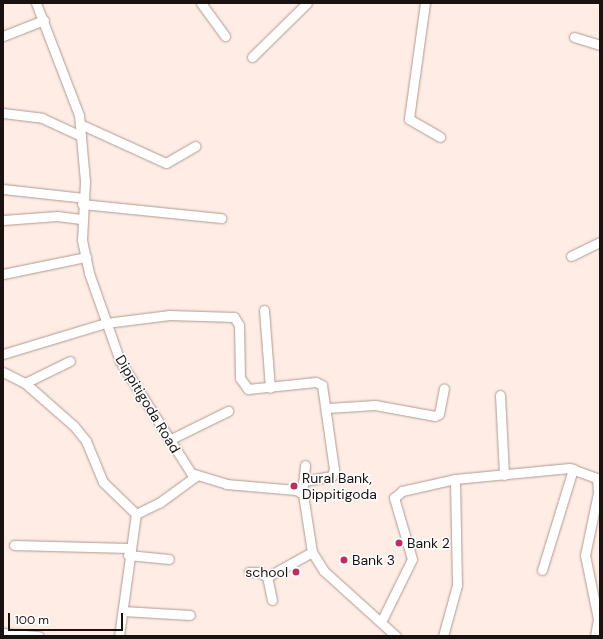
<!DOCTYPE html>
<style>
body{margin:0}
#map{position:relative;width:603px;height:639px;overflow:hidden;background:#feece5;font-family:"DM Sans",sans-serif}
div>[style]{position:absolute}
.roads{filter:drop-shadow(0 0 1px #af9a92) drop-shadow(0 0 1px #af9a92)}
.minor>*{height:9px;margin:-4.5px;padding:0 4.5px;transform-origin:4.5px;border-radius:4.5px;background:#fff}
.dots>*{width:11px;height:11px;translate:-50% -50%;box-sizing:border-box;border:2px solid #fff;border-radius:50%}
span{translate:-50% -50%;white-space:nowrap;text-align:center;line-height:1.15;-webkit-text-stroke:3px #fff;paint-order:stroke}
.street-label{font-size:14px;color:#19120f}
.poi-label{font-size:14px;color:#19120f}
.left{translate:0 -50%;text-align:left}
.right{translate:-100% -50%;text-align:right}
.frame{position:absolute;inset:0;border:4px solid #19120f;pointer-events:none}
.scale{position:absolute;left:8px;top:613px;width:115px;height:18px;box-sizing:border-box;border:2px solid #19120f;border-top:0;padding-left:5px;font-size:12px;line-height:14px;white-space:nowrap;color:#19120f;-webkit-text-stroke:3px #fff;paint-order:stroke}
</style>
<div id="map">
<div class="roads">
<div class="minor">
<i style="left:36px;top:3px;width:120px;rotate:69deg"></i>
<i style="left:79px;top:115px;width:66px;rotate:84.8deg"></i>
<i style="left:85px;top:181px;width:59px;rotate:92.9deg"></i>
<i style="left:82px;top:240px;width:34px;rotate:78deg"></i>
<i style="left:89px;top:273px;width:93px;rotate:70.6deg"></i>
<i style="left:120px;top:361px;width:133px;rotate:57.6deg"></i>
<i style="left:191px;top:473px;width:37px;rotate:17deg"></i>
<i style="left:226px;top:484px;width:70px;rotate:4.9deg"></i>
<i style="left:296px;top:490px;width:8px;rotate:30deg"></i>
<i style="left:303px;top:494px;width:59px;rotate:81.2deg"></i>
<i style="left:312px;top:552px;width:22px;rotate:58deg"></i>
<i style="left:324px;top:571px;width:97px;rotate:42.1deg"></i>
<i style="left:201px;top:3px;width:41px;rotate:54deg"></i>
<i style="left:425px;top:3px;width:117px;rotate:97.9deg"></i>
<i style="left:409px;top:119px;width:36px;rotate:30deg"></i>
<i style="left:3px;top:36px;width:44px;rotate:-21.3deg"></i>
<i style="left:574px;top:37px;width:27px;rotate:17deg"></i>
<i style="left:252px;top:57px;width:77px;rotate:-44.5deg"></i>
<i style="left:3px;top:113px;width:39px;rotate:7deg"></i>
<i style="left:42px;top:118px;width:43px;rotate:24.8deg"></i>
<i style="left:80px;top:124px;width:94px;rotate:24.4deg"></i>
<i style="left:166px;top:163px;width:34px;rotate:-30deg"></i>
<i style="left:3px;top:189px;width:81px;rotate:6.3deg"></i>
<i style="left:82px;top:204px;width:140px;rotate:5.8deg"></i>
<i style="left:3px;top:220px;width:54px;rotate:-4.2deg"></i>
<i style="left:57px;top:216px;width:24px;rotate:7deg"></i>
<i style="left:571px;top:256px;width:32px;rotate:-26deg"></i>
<i style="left:3px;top:274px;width:85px;rotate:-11.6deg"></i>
<i style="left:264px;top:310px;width:78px;rotate:85.6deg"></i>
<i style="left:3px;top:354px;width:108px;rotate:-16.8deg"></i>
<i style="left:106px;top:323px;width:64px;rotate:-7.2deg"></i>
<i style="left:169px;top:315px;width:65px;rotate:1.8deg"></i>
<i style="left:234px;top:317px;width:9px;rotate:58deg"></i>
<i style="left:239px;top:325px;width:53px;rotate:88.9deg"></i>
<i style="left:240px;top:378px;width:14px;rotate:54deg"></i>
<i style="left:248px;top:389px;width:68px;rotate:-5.9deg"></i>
<i style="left:316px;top:382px;width:7px;rotate:27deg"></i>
<i style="left:322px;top:385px;width:85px;rotate:81.9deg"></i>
<i style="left:334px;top:469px;width:7px;rotate:106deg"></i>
<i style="left:332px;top:476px;width:29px;rotate:170deg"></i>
<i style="left:3px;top:372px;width:25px;rotate:27deg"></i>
<i style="left:25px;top:383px;width:65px;rotate:41.3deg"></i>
<i style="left:74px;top:426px;width:19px;rotate:51deg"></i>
<i style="left:86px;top:441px;width:44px;rotate:67.5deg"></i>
<i style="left:103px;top:482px;width:46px;rotate:44.1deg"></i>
<i style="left:136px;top:514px;width:25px;rotate:-26deg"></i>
<i style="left:159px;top:503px;width:46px;rotate:-36.1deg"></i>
<i style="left:25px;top:383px;width:50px;rotate:-26.1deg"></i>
<i style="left:500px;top:395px;width:80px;rotate:87.1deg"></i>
<i style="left:328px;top:408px;width:47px;rotate:-3.7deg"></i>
<i style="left:375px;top:405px;width:61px;rotate:10.4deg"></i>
<i style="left:435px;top:416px;width:4px;rotate:-27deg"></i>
<i style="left:439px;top:414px;width:26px;rotate:-79deg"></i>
<i style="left:169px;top:440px;width:66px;rotate:-26.2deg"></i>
<i style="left:303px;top:485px;width:20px;rotate:-84deg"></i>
<i style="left:14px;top:545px;width:115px;rotate:1.5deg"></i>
<i style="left:128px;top:555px;width:41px;rotate:5.6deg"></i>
<i style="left:542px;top:570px;width:106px;rotate:-72.9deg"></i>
<i style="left:249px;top:572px;width:10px"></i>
<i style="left:259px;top:572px;width:9px;rotate:32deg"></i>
<i style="left:272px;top:600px;width:24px;rotate:-102deg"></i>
<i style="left:267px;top:577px;width:51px;rotate:-29.1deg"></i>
<i style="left:123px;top:611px;width:67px;rotate:3.4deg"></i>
<i style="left:381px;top:622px;width:70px;rotate:-63.8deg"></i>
<i style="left:412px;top:559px;width:64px;rotate:-106.4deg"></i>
<i style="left:394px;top:498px;width:11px;rotate:-41deg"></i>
<i style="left:402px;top:491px;width:54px;rotate:-12.8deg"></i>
<i style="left:3px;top:633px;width:36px;rotate:5deg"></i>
<i style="left:119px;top:636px;width:123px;rotate:-82.1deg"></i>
<i style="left:443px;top:636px;width:53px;rotate:-74.6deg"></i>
<i style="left:457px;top:585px;width:106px;rotate:-91.1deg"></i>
<i style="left:455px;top:479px;width:115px;rotate:-5.5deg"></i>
<i style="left:569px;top:468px;width:30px;rotate:20deg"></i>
<i style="left:597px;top:478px;width:15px;rotate:86deg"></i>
<i style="left:598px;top:493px;width:63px;rotate:101.8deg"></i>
<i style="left:585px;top:555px;width:65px;rotate:78.5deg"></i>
<i style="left:598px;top:619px;width:17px;rotate:100deg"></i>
</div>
</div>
<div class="dots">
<i style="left:294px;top:486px;background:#bc2e5f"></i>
<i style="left:399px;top:543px;background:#bc2e5f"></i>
<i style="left:344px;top:560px;background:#bc2e5f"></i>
<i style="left:296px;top:572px;background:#bc2e5f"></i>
</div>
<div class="street-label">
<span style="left:148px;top:404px;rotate:59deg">Dippitigoda Road</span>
</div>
<div class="poi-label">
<span class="left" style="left:302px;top:486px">Rural Bank,<br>Dippitigoda</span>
<span class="left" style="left:407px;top:543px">Bank 2</span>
<span class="left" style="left:352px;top:560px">Bank 3</span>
<span class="right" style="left:288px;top:572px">school</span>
</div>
<div class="frame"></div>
<div class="scale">100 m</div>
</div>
